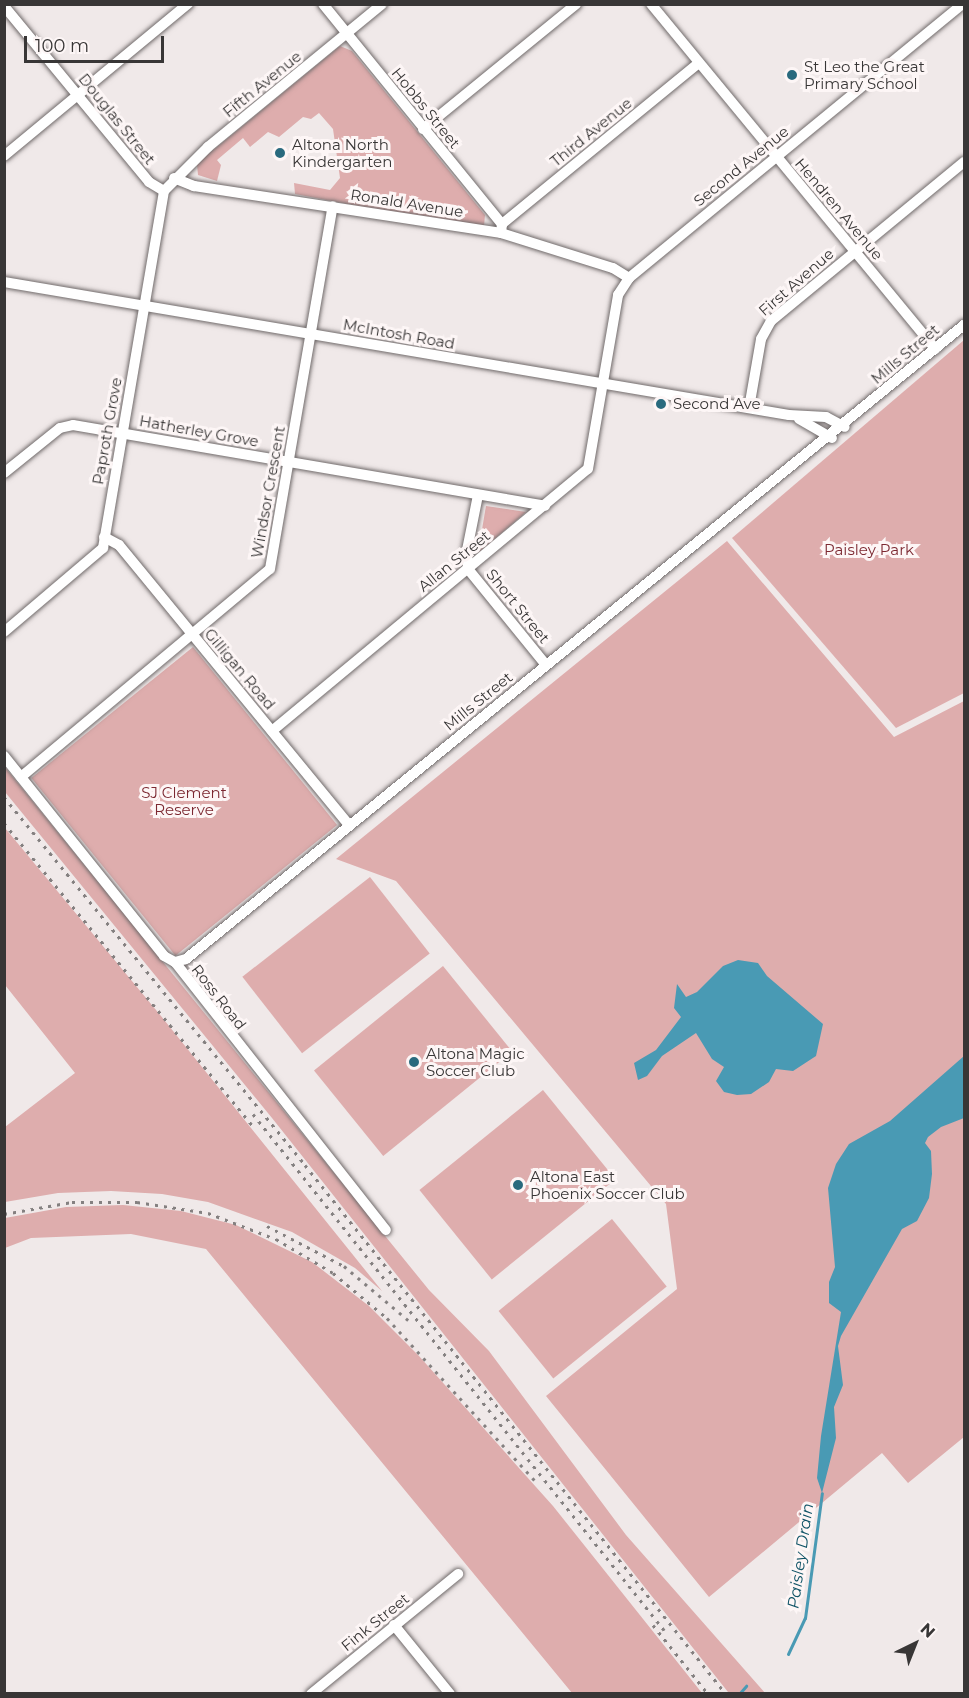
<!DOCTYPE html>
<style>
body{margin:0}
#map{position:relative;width:969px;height:1698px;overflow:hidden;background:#f0e9e9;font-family:Montserrat,sans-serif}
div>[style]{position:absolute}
.green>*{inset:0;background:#deadad;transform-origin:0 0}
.water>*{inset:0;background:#499ab4}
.stream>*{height:3px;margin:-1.5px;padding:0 1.5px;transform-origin:1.5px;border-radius:1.5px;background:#499ab4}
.roads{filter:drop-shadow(0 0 2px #706a6a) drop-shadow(0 0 2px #706a6a)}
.minor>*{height:10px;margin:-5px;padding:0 5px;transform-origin:5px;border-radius:5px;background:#fff}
.rail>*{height:3px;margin-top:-1.5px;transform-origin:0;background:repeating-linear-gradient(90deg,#848080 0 3px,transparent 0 9px)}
.dots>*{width:16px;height:16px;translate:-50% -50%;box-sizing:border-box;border:3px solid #fdf6f6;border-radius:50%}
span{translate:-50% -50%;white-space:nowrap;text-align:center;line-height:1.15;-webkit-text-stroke:6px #fdf6f6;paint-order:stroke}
.poi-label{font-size:15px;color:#383636}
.left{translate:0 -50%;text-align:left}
.street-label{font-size:15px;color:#383636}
.park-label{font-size:15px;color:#7c2831}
.water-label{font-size:16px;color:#0f5366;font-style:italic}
.frame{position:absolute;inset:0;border:6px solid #383636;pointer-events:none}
.north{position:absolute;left:885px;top:1614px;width:60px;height:60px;-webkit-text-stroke:4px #fdf6f6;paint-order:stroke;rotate:43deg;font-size:16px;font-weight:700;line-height:24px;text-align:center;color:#383636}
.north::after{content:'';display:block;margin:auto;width:21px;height:27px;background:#383636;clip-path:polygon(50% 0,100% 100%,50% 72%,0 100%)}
.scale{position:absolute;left:24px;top:36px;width:140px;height:27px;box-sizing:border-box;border:3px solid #383636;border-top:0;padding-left:8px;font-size:18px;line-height:21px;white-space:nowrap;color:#383636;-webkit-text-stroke:4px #fdf6f6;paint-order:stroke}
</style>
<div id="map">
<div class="green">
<i style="clip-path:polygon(340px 46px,352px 51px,485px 215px,484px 226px,462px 226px,295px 194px,294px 183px,330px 190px,340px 178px,333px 129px,319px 113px,311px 119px,303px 117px,279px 137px,268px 132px,250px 147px,243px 138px,217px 160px,221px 165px,217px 181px,198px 175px,197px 165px,206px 156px)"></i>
<i style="clip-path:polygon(964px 340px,964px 693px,896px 728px,732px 538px)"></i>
<i style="clip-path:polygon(486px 506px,526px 512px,478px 553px)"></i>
<i style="clip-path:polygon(727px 541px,894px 737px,964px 701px,964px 1437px,908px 1483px,882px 1453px,709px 1597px,546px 1396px,677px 1289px,666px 1204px,396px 881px,336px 859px)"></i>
<i style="left:193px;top:647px;width:229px;height:208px;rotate:51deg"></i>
<i style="clip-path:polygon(4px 766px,429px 1290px,489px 1351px,626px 1535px,765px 1693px,728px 1692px,272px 1118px,5px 792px)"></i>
<i style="clip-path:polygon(5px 828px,161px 1016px,382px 1291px,355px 1268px,292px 1232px,208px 1202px,162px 1194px,111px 1191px,58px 1193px,5px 1202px,5px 1127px,75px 1073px,5px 985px)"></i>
<i style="left:370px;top:877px;width:97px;height:162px;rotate:52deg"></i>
<i style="left:443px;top:966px;width:110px;height:166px;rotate:51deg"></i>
<i style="left:543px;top:1090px;width:115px;height:159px;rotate:51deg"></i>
<i style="clip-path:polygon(123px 1205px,181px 1211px,236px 1225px,312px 1262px,369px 1306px,419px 1356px,553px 1506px,702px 1693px,572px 1693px,206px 1249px,131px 1234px,31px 1238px,5px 1248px,5px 1218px,66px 1207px)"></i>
<i style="left:612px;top:1219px;width:87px;height:146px;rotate:51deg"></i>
</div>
<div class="water">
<i style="clip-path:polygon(738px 960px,758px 963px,767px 976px,823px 1024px,816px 1056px,793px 1071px,776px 1069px,769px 1082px,751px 1094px,737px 1095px,724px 1092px,716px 1081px,724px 1067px,712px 1059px,696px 1033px,662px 1056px,647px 1076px,638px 1080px,634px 1063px,656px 1050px,681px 1017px,674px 1008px,677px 984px,686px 997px,697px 992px,723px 966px)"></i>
<i style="clip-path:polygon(964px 1056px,964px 1118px,941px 1127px,928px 1137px,925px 1143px,931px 1151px,932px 1174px,929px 1198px,917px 1221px,902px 1229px,841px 1336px,838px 1346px,843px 1385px,834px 1407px,836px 1438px,822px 1493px,817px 1478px,821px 1436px,841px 1312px,829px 1303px,829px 1282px,835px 1267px,828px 1188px,836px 1164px,849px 1144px,890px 1121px)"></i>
</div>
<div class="stream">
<i style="left:788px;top:1654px;width:40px;rotate:-65deg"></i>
<i style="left:805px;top:1618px;width:126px;rotate:-82.3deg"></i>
<i style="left:739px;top:1694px;width:11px;rotate:-49deg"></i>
</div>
<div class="roads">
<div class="minor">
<i style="left:323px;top:4px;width:284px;rotate:50.9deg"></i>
<i style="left:502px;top:224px;width:9px;rotate:96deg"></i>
<i style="left:651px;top:4px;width:447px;rotate:50.5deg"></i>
<i style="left:4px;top:6px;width:228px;rotate:50.5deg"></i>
<i style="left:149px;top:182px;width:17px;rotate:31deg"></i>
<i style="left:423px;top:129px;width:198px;rotate:-39.2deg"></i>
<i style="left:4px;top:156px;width:239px;rotate:-39.6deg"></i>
<i style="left:174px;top:178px;width:22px;rotate:22deg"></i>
<i style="left:194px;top:186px;width:311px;rotate:8.7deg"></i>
<i style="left:501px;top:233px;width:117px;rotate:17.4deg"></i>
<i style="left:613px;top:268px;width:19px;rotate:32deg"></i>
<i style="left:502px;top:224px;width:254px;rotate:-39.3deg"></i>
<i style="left:4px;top:282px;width:796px;rotate:9.62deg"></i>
<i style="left:789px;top:415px;width:37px;rotate:3deg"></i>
<i style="left:826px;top:417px;width:21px;rotate:28deg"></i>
<i style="left:749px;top:408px;width:70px;rotate:-80.1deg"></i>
<i style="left:761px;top:339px;width:21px;rotate:-61deg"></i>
<i style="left:771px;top:321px;width:250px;rotate:-39.5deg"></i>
<i style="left:799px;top:419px;width:38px;rotate:30deg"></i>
<i style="left:4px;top:473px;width:72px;rotate:-38.8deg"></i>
<i style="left:60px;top:428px;width:13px;rotate:-13deg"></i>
<i style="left:73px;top:425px;width:479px;rotate:9.7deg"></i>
<i style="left:478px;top:495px;width:56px;rotate:101.3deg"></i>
<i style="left:467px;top:550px;width:19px;rotate:87deg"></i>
<i style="left:468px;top:569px;width:124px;rotate:50.9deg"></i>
<i style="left:104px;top:537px;width:17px;rotate:28deg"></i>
<i style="left:119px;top:545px;width:362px;rotate:50.6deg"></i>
<i style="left:4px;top:632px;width:130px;rotate:-40.3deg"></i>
<i style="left:103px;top:548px;width:362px;rotate:-80.3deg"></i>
<i style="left:164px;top:191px;width:62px;rotate:-45deg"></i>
<i style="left:208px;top:147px;width:225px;rotate:-39.4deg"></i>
<i style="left:272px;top:731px;width:410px;rotate:-39.7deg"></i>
<i style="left:588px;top:469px;width:177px;rotate:-80.2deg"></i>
<i style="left:618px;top:295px;width:20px;rotate:-57deg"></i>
<i style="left:629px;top:278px;width:431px;rotate:-39.4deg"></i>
<i style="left:4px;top:756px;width:256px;rotate:51.3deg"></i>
<i style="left:164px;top:956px;width:13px;rotate:29deg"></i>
<i style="left:175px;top:962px;width:341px;rotate:51.8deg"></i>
<i style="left:21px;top:777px;width:324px;rotate:-39.9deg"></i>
<i style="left:270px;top:569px;width:368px;rotate:-80.2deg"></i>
<i style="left:175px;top:962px;width:11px;rotate:-15deg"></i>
<i style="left:186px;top:959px;width:1004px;rotate:-39.18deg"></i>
<i style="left:394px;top:1625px;width:89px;rotate:50.9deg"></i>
<i style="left:311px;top:1694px;width:190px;rotate:-39.2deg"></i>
</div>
</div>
<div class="rail">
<i style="left:4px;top:797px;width:475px;rotate:50.7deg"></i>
<i style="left:305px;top:1165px;width:676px;rotate:51.49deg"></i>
<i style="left:4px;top:823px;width:394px;rotate:50.6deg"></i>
<i style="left:253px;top:1114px;width:660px;rotate:51.46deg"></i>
<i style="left:4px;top:1214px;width:69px;rotate:-10deg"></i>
<i style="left:72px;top:1202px;width:65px"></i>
<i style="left:137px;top:1202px;width:72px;rotate:8.8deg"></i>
<i style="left:208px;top:1213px;width:73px;rotate:20.9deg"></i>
<i style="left:276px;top:1239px;width:66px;rotate:30.8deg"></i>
<i style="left:333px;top:1273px;width:70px;rotate:39.8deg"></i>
<i style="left:387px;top:1318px;width:223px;rotate:47.7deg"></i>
<i style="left:267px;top:1226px;width:87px;rotate:27.5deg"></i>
<i style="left:344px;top:1266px;width:84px;rotate:40.2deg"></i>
<i style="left:653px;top:1625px;width:88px;rotate:51.4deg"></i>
</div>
<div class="dots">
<i style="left:792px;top:75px;background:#296a7e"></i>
<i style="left:280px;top:153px;background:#296a7e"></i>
<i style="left:661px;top:404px;background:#296a7e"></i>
<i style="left:414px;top:1062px;background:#296a7e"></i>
<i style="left:518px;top:1185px;background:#296a7e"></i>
</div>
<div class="poi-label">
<span class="left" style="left:804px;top:75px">St Leo the Great<br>Primary School</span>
<span class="left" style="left:292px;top:153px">Altona North<br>Kindergarten</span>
<span class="left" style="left:673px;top:404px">Second Ave</span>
<span class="left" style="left:426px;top:1062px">Altona Magic<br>Soccer Club</span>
<span class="left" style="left:530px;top:1185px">Altona East<br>Phoenix Soccer Club</span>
</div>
<div class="street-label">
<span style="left:262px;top:84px;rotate:-39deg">Fifth Avenue</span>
<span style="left:426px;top:108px;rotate:51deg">Hobbs Street</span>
<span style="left:117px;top:119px;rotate:51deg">Douglas Street</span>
<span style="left:591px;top:132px;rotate:-39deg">Third Avenue</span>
<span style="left:741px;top:166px;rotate:-39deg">Second Avenue</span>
<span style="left:407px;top:203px;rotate:9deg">Ronald Avenue</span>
<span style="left:839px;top:209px;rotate:50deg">Hendren Avenue</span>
<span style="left:796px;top:282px;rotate:-41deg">First Avenue</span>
<span style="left:399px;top:334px;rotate:10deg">McIntosh Road</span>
<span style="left:905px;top:354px;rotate:-40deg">Mills Street</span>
<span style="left:107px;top:431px;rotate:-80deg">Paproth Grove</span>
<span style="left:199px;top:431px;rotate:10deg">Hatherley Grove</span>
<span style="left:268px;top:492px;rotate:-80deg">Windsor Crescent</span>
<span style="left:454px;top:561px;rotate:-39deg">Allan Street</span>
<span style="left:518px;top:606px;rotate:51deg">Short Street</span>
<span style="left:240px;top:669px;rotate:50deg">Gilligan Road</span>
<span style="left:478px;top:701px;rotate:-39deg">Mills Street</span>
<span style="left:219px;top:997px;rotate:52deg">Ross Road</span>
<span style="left:375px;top:1622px;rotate:-39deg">Fink Street</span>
</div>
<div class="park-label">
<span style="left:869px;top:550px">Paisley Park</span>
<span style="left:184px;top:801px">SJ Clement<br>Reserve</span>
</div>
<div class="water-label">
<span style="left:801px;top:1556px;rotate:-82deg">Paisley Drain</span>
</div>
<div class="frame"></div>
<div class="north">N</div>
<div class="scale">100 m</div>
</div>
